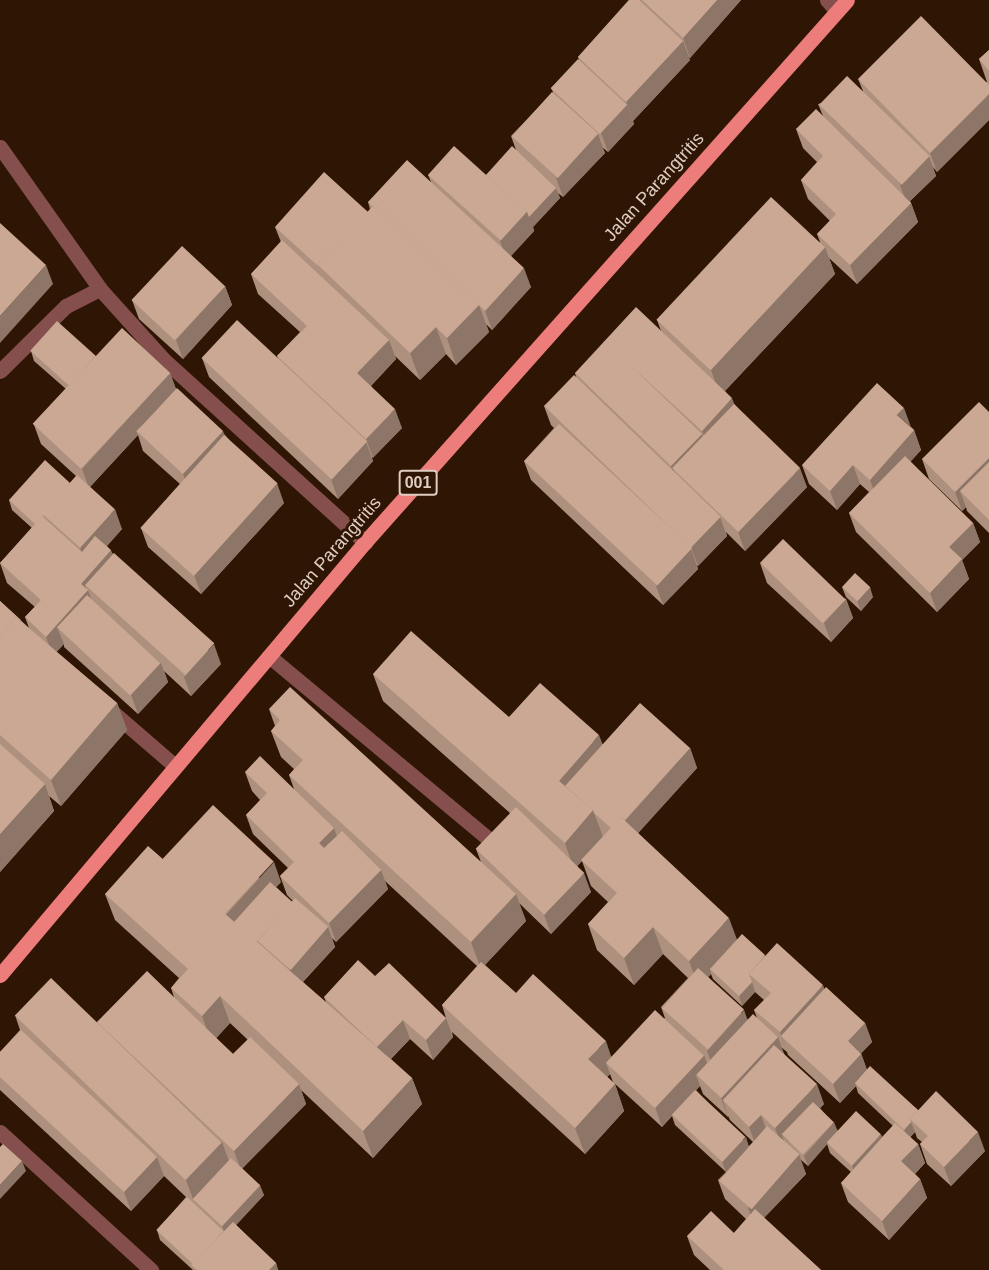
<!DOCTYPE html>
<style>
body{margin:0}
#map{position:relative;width:989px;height:1270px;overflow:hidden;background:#2f1604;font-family:Arial,sans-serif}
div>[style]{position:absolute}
.service>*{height:15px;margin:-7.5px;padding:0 7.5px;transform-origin:7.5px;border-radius:7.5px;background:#844f4d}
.minor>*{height:15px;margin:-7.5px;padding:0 7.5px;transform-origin:7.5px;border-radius:7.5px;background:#844f4d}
.primary>*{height:15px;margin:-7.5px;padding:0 7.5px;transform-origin:7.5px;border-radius:7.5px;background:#ed7d7b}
.wall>*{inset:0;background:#ae907e}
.shaded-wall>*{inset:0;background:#8d7667}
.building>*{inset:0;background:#caa893;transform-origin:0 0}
span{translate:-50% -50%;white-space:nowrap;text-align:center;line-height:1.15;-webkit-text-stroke:6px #2f1604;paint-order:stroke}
.shield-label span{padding:2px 4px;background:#2f1604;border:2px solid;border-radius:4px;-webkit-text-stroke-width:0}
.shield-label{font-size:16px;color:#dfcdc2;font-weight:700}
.street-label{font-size:18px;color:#dfcdc2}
</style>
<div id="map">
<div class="service">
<i style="left:269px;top:656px;width:289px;rotate:39.8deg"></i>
</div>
<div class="minor">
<i style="left:827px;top:0;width:15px;rotate:48deg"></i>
<i style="left:0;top:147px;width:174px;rotate:54.8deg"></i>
<i style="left:100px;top:289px;width:94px;rotate:48deg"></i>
<i style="left:163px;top:359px;width:273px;rotate:42.2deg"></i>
<i style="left:0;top:371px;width:93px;rotate:-44.6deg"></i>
<i style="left:66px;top:306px;width:38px;rotate:-27deg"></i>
<i style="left:109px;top:709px;width:87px;rotate:40.8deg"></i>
<i style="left:0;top:1132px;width:205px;rotate:42.4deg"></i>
</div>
<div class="primary">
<i style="left:0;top:975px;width:566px;rotate:-49.87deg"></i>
<i style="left:365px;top:542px;width:725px;rotate:-48.35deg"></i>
</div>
<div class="wall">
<i style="clip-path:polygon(629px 0,741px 0,690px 58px,688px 57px,690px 60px,633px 121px,634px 124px,608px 152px,602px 147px,605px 153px,563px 197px,558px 193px,560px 198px,533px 227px,534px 231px,511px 256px,531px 287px,492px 330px,486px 324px,489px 332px,456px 365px,446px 354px,420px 380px,395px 356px,396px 359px,371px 386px,402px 428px,372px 458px,373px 461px,338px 499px,209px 377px,202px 358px,278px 359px,277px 356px,300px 332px,258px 294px,251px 274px,281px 242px,275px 227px,368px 212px,370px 209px,368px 202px,431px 182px,428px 175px,486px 175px,516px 150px,511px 136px,553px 92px,551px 88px,579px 60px,578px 57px)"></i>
<i style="clip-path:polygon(989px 50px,989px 120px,937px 172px,933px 167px,936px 176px,910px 201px,911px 203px,918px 222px,857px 284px,829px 258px,835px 274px,725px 391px,735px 405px,807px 487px,745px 551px,726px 532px,727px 536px,698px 566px,697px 565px,698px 569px,663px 605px,531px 480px,524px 461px,554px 428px,551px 425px,544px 406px,576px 377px,575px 373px,661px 331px,657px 320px,820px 242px,817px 234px,830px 221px,808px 199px,801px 180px,817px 162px,803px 148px,796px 129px,823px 116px,818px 104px,863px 91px,858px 79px,987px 82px,979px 59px)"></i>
<i style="clip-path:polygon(225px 286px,232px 305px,183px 359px,139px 319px,132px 300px)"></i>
<i style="clip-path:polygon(31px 351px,96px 356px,170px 373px,176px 389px,225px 435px,284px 503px,201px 594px,148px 547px,141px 528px,180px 484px,143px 451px,138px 435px,90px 487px,122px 529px,107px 546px,113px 554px,221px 664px,191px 696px,164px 671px,168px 682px,138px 714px,64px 647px,64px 644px,56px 652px,117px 703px,127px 730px,61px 806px,49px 796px,54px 811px,0 872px,0 601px,29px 628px,25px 617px,35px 607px,7px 583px,0 563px,32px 528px,12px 510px,9px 500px,70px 483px,76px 476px,41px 444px,34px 425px,66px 389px,34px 361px)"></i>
<i style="clip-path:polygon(989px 412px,989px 533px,967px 511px,966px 507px,962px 511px,929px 479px,922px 459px)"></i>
<i style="clip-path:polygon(911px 427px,914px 430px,921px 450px,910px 462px,973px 523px,980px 542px,962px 560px,969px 579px,937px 612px,856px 532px,849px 513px,869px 492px,860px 484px,837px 510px,809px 484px,802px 465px)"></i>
<i style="clip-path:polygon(760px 563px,846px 599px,853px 618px,831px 642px,767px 583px)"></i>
<i style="clip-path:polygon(842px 587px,873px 597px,861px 611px,846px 597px)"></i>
<i style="clip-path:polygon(evenodd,373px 674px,509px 717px,602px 744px,690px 748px,697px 768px,638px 833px,737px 940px,824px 989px,865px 1023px,872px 1042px,861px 1053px,867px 1070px,918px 1110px,985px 1151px,951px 1186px,927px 1164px,920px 1144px,922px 1142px,917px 1138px,915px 1132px,910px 1137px,918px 1144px,925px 1163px,915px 1174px,920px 1179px,927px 1198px,889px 1240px,848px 1202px,841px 1183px,851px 1172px,830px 1153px,827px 1144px,808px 1166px,800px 1159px,806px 1174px,764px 1218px,821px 1270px,710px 1270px,694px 1255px,687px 1236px,734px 1233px,746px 1219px,725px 1199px,718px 1180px,726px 1172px,675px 1125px,672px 1116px,662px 1127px,613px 1082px,610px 1074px,607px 1077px,615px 1084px,624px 1111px,585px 1154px,452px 1032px,453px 1037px,433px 1060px,410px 1039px,391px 1059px,412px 1078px,422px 1104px,373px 1158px,301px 1090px,306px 1104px,242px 1168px,264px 1195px,236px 1225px,276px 1263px,278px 1270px,193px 1270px,160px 1240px,157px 1230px,186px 1197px,164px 1176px,131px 1211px,0 1090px,0 1052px,20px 1030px,15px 1015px,97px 1022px,174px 997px,171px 988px,179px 978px,115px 920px,105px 894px,163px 859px,281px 882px,276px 887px,292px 902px,293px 901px,287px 895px,280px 876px,288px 868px,253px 834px,246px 815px,260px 800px,252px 791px,245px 772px,294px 789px,289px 775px,294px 769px,281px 757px,271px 731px,275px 726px,269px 709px,481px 862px,476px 849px,511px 814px,383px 701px,373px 674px,582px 861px,591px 886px,608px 902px,588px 924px,597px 950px,634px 985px,663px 954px,688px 978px,661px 1007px,665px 1018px,611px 1057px,516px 993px,485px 965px,526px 921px,519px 903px,551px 934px,591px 892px,577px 866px,582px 861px,373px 674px,385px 881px,477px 966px,442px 1005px,446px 1018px,375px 976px,324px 997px,326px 1002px,303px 982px,335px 947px,332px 938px,336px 942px,388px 889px,385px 881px,373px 674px,711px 974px,713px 979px,742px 1006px,755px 992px,764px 1000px,754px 1010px,757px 1018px,748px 1020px,708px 977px,711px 974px,373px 674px,230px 1023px,248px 1040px,233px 1054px,216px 1038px,230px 1023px,373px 674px,781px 1047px,787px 1052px,788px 1055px,840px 1103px,856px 1086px,858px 1093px,893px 1126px,882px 1137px,838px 1131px,820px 1108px,824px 1104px,783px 1053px,781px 1047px,373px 674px,700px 1086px,703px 1094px,728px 1117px,728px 1116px,730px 1120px,753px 1142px,749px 1146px,696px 1090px,700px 1086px)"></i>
</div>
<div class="shaded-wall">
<i style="clip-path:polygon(717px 0,741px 0,690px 58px,683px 38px)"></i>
<i style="clip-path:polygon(683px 41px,690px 60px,633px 121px,626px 102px)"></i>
<i style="clip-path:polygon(989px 94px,989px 120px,937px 172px,930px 153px)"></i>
<i style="clip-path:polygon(627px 105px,634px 124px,608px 152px,601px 133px)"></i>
<i style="clip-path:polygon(598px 134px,605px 153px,563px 197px,556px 178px)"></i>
<i style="clip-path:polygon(929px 156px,936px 176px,907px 204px,900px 185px)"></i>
<i style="clip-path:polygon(556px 188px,560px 198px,533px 227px,534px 231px,507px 260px,500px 241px,527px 212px)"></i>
<i style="clip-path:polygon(911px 203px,918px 222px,857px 284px,850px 265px)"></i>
<i style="clip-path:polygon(825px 247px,835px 274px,720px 396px,711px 370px)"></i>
<i style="clip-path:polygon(46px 265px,53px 284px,0 343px,0 316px)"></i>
<i style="clip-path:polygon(524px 268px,531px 287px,492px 330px,485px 311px)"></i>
<i style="clip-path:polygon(225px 286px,232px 305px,183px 359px,176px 340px)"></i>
<i style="clip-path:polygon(479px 305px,489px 332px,456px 365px,447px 338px)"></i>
<i style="clip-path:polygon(436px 327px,446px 354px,420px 380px,410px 353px)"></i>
<i style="clip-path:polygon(389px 340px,396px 359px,364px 393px,357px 373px)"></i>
<i style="clip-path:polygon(170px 373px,177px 392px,136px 431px,138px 435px,89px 488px,82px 469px)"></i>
<i style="clip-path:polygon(732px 398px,739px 417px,709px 450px,702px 431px)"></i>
<i style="clip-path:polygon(904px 408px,911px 427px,897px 415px)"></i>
<i style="clip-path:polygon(395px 409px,402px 428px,373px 458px,366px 439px)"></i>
<i style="clip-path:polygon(914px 430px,921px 450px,877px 499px,870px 480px)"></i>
<i style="clip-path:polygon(223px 431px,230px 450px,190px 493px,183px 474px)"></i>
<i style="clip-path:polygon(702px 434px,709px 453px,673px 469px,679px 484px,678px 486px,671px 466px)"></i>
<i style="clip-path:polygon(366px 442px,373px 461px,338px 499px,331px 479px)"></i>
<i style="clip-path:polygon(989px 458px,989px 484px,960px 491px,966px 507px,962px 511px,955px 492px)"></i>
<i style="clip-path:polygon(853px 465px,860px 484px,837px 510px,830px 491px)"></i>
<i style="clip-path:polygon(800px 468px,807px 487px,745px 551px,738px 532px)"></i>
<i style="clip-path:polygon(277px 483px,284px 503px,201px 594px,194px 575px)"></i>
<i style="clip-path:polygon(115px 509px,122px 529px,87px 567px,80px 548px)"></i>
<i style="clip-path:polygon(720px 517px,727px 536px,698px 566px,691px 547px)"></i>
<i style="clip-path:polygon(973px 523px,980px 542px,962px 560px,969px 579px,937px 612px,930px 593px,949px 547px)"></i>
<i style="clip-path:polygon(691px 549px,698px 569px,663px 605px,656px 586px)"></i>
<i style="clip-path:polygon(111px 550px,118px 569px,85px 585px,87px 591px,88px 590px,95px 609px,57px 627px,64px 644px,53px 656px,46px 637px,81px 584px)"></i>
<i style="clip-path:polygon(870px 587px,873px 597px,861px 611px,857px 601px)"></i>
<i style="clip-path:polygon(846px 599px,853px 618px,831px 642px,824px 623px)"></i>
<i style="clip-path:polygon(214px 644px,221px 664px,191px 696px,184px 677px)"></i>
<i style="clip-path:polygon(161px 663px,168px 682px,138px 714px,131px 695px)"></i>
<i style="clip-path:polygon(117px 703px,127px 730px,61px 806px,51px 780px)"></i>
<i style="clip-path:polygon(599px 735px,609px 761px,577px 798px,559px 781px)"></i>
<i style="clip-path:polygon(690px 748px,697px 768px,622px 851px,615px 832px)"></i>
<i style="clip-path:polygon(45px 784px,54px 811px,0 872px,0 834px)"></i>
<i style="clip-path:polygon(593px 810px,603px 837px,574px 870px,565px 843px)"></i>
<i style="clip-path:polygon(334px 828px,341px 847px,326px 863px,319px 843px)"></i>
<i style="clip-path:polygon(274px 862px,281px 882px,234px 933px,225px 916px)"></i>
<i style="clip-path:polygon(381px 870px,388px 889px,336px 942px,329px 923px)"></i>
<i style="clip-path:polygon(584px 873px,591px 892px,551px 934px,544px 915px)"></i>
<i style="clip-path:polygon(516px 894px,526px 921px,481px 969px,471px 942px)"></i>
<i style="clip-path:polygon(729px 918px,739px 945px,710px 969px,711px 974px,699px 988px,689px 961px)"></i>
<i style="clip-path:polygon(328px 927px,335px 947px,294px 991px,287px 972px)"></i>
<i style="clip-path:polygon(653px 927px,663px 954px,634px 985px,624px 958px)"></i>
<i style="clip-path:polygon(752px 982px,755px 992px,742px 1006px,739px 996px)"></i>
<i style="clip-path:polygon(823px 985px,830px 1004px,781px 1036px,787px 1052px,780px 1032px)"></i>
<i style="clip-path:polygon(220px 996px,230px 1023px,212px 1043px,202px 1016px)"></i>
<i style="clip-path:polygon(744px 1010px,751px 1029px,714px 1070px,707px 1051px)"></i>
<i style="clip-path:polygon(446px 1018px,453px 1037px,433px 1060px,426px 1040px)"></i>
<i style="clip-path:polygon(403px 1020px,410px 1039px,383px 1066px,376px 1047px)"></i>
<i style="clip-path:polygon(865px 1023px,872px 1042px,855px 1060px,848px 1041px)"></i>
<i style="clip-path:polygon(778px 1037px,785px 1056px,723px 1100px,728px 1117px,721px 1098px)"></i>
<i style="clip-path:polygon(606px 1041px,615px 1068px,606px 1063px,610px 1074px,598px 1086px,588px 1059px)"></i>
<i style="clip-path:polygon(861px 1054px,868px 1073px,855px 1083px,856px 1086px,840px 1103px,833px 1084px)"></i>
<i style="clip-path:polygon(704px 1055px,711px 1074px,696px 1075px,700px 1086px,662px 1127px,655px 1107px)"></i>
<i style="clip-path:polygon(412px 1078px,422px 1104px,373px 1158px,363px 1131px)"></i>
<i style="clip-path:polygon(299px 1084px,306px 1104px,241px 1170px,234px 1151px)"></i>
<i style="clip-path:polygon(615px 1084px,624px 1111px,585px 1154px,575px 1128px)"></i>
<i style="clip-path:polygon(817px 1084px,824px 1104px,788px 1141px,782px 1135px,785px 1144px,782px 1147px,775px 1128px)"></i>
<i style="clip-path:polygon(761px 1115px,768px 1134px,756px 1146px,749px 1127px)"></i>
<i style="clip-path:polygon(834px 1122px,838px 1132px,808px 1166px,804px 1156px)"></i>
<i style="clip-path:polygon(911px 1122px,915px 1132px,908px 1140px,904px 1130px)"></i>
<i style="clip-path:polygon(978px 1132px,985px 1151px,951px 1186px,944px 1167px)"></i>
<i style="clip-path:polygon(881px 1134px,885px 1145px,856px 1176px,852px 1166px)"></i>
<i style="clip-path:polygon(746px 1137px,749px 1147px,726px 1172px,722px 1162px)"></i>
<i style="clip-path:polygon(222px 1142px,232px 1169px,193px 1199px,196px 1207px,186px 1180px)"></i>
<i style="clip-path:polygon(918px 1144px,925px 1163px,908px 1180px,901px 1161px)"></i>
<i style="clip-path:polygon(799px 1154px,806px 1174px,755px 1227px,748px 1208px)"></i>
<i style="clip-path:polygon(157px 1157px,164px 1176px,131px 1211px,124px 1192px)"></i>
<i style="clip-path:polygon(22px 1161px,26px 1171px,0 1199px,0 1185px)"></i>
<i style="clip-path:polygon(920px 1179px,927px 1198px,889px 1240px,882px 1221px)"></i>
<i style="clip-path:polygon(260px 1185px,264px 1195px,226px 1236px,222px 1226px)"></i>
<i style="clip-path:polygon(276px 1263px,278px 1270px,269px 1270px)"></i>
</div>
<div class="building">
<i style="clip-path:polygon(629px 0,639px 0,683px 41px,626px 102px,578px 57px)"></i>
<i style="clip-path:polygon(642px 0,717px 0,683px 38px)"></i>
<i style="clip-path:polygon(921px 16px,989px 85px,989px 94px,930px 153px,858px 79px)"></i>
<i style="clip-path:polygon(989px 50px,989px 71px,979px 59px)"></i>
<i style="left:578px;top:59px;width:67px;height:40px;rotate:43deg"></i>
<i style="left:847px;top:76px;width:115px;height:40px;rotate:44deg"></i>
<i style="left:552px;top:92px;width:62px;height:60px;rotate:42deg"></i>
<i style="clip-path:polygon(816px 109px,911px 203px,850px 265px,817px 234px,836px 214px,801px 180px,823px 156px,796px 129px)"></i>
<i style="left:454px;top:146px;width:98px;height:39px;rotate:42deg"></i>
<i style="clip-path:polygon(512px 146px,556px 188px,529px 217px,527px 212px,486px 175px)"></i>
<i style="clip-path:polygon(407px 160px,524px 268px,485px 311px,375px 204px,373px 207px,368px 202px)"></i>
<i style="clip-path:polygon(324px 172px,368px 212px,317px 264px,318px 266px,275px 227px)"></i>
<i style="left:771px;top:197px;width:74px;height:168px;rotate:43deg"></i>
<i style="clip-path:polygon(375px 204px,479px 305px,447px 338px,436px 327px,410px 353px,317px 264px)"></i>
<i style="clip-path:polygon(0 223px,46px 265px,0 316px)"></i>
<i style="clip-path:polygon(282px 240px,389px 340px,357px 373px,395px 409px,366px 439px,277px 356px,307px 326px,251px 274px)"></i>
<i style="left:182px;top:246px;width:59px;height:74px;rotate:43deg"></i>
<i style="clip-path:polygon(636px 307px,732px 398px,702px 431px,630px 365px,702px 434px,671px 466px,575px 373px)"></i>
<i style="left:237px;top:320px;width:178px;height:52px;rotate:43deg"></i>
<i style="left:57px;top:321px;width:52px;height:40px;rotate:42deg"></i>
<i style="left:122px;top:328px;width:66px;height:131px;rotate:43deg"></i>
<i style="left:574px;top:375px;width:204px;height:43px;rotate:44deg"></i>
<i style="clip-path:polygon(877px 383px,904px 408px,897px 415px,914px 430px,870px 480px,853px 465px,830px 491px,802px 465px)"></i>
<i style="left:177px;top:388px;width:63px;height:59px;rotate:43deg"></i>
<i style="clip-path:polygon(979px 402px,989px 412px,989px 458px,955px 492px,922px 459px)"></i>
<i style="left:734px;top:404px;width:92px;height:89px;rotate:44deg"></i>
<i style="left:559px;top:424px;width:182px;height:51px;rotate:43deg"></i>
<i style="left:224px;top:435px;width:72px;height:125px;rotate:42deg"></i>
<i style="clip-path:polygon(905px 456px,973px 523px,949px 547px,962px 559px,930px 593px,849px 513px)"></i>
<i style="clip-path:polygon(45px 460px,70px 483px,43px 514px,44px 517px,42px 516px,35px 524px,9px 500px)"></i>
<i style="clip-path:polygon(989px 462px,989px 520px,960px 491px)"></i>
<i style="left:77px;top:475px;width:51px;height:52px;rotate:42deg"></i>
<i style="clip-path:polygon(42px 516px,82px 552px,95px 536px,111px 550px,81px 584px,88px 590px,46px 637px,25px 617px,41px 600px,0 563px)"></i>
<i style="left:783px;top:539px;width:87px;height:33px;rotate:44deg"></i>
<i style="left:114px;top:553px;width:135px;height:43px;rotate:42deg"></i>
<i style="left:855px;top:573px;width:21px;height:19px;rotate:43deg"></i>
<i style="left:87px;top:595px;width:100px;height:44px;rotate:43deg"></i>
<i style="clip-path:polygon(0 601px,21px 620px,20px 620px,16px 617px,0 636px)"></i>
<i style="clip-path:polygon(16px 617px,117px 703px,51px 780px,0 735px,0 636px)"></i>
<i style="clip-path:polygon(411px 631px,509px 717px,540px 683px,599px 735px,559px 781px,593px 810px,565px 843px,373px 674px)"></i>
<i style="clip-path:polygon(290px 687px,516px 894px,471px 942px,289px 775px,303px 760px,271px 731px,280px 720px,269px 709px)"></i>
<i style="clip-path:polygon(640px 703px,690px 748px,625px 820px,621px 817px,611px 828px,594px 813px,593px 810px,565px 786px)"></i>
<i style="clip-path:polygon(0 744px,45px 784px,0 834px)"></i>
<i style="clip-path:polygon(260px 756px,334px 828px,319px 843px,324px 848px,342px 831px,381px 870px,329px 923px,280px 876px,294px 862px,246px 815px,267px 793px,245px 772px)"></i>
<i style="left:213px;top:805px;width:83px;height:74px;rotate:43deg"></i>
<i style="left:516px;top:807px;width:95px;height:58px;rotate:44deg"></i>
<i style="clip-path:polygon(621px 817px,729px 918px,689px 961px,653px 927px,624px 958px,588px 924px,617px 893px,581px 860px)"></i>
<i style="clip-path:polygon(148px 846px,412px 1078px,363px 1131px,220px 996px,202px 1016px,171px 988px,188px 969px,105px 894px)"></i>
<i style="left:270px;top:882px;width:30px;height:54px;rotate:42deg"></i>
<i style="left:295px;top:898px;width:44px;height:57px;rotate:41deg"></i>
<i style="clip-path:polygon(742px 934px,765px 955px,749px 974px,752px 982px,739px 996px,710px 969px)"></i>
<i style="clip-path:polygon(777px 943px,823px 985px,780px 1032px,754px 1010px,771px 993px,749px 974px)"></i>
<i style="clip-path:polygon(358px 960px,375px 976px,389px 963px,446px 1018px,426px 1040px,403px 1020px,377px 1047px,324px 997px)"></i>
<i style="clip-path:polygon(481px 962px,516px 993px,533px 974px,606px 1041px,588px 1059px,615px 1084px,575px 1128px,442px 1005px)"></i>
<i style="left:698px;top:968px;width:62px;height:54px;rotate:42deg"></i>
<i style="clip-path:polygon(147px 971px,233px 1054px,250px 1037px,299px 1084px,234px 1151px,97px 1022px)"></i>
<i style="left:51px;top:978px;width:237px;height:52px;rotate:44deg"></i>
<i style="clip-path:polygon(826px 987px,865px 1023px,848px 1041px,861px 1054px,833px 1084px,781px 1036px)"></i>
<i style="left:655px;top:1010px;width:67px;height:72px;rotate:43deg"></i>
<i style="left:753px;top:1014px;width:34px;height:83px;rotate:43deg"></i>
<i style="clip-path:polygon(21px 1030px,157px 1157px,124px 1192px,0 1077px,0 1052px)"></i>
<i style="clip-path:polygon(774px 1045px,817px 1084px,775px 1128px,761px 1115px,749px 1127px,723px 1100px)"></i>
<i style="clip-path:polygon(870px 1066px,918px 1110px,910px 1119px,911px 1122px,904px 1130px,855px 1083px)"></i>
<i style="left:695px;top:1090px;width:69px;height:34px;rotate:43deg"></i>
<i style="clip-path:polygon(936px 1091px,978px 1132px,944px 1167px,920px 1144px,928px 1136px,910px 1119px)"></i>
<i style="left:813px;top:1102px;width:29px;height:45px;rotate:44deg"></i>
<i style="left:856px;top:1111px;width:34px;height:43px;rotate:43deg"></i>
<i style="clip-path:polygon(895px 1123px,918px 1144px,901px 1161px,920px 1179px,882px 1221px,841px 1183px)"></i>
<i style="left:767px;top:1126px;width:43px;height:73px;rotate:41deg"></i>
<i style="clip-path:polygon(3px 1144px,22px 1161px,0 1185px,0 1147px)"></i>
<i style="left:231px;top:1158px;width:40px;height:56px;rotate:43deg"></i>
<i style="left:187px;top:1197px;width:50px;height:45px;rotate:43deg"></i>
<i style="clip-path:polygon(755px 1209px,821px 1270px,724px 1270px,687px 1236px,711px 1211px,734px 1233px)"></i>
<i style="clip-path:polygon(233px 1222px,276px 1263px,269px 1270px,197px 1270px,191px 1265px)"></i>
</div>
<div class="shield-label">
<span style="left:418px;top:483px">001</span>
</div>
<div class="street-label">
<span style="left:654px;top:187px;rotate:-48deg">Jalan Parangtritis</span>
<span style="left:332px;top:552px;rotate:-49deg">Jalan Parangtritis</span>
</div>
</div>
